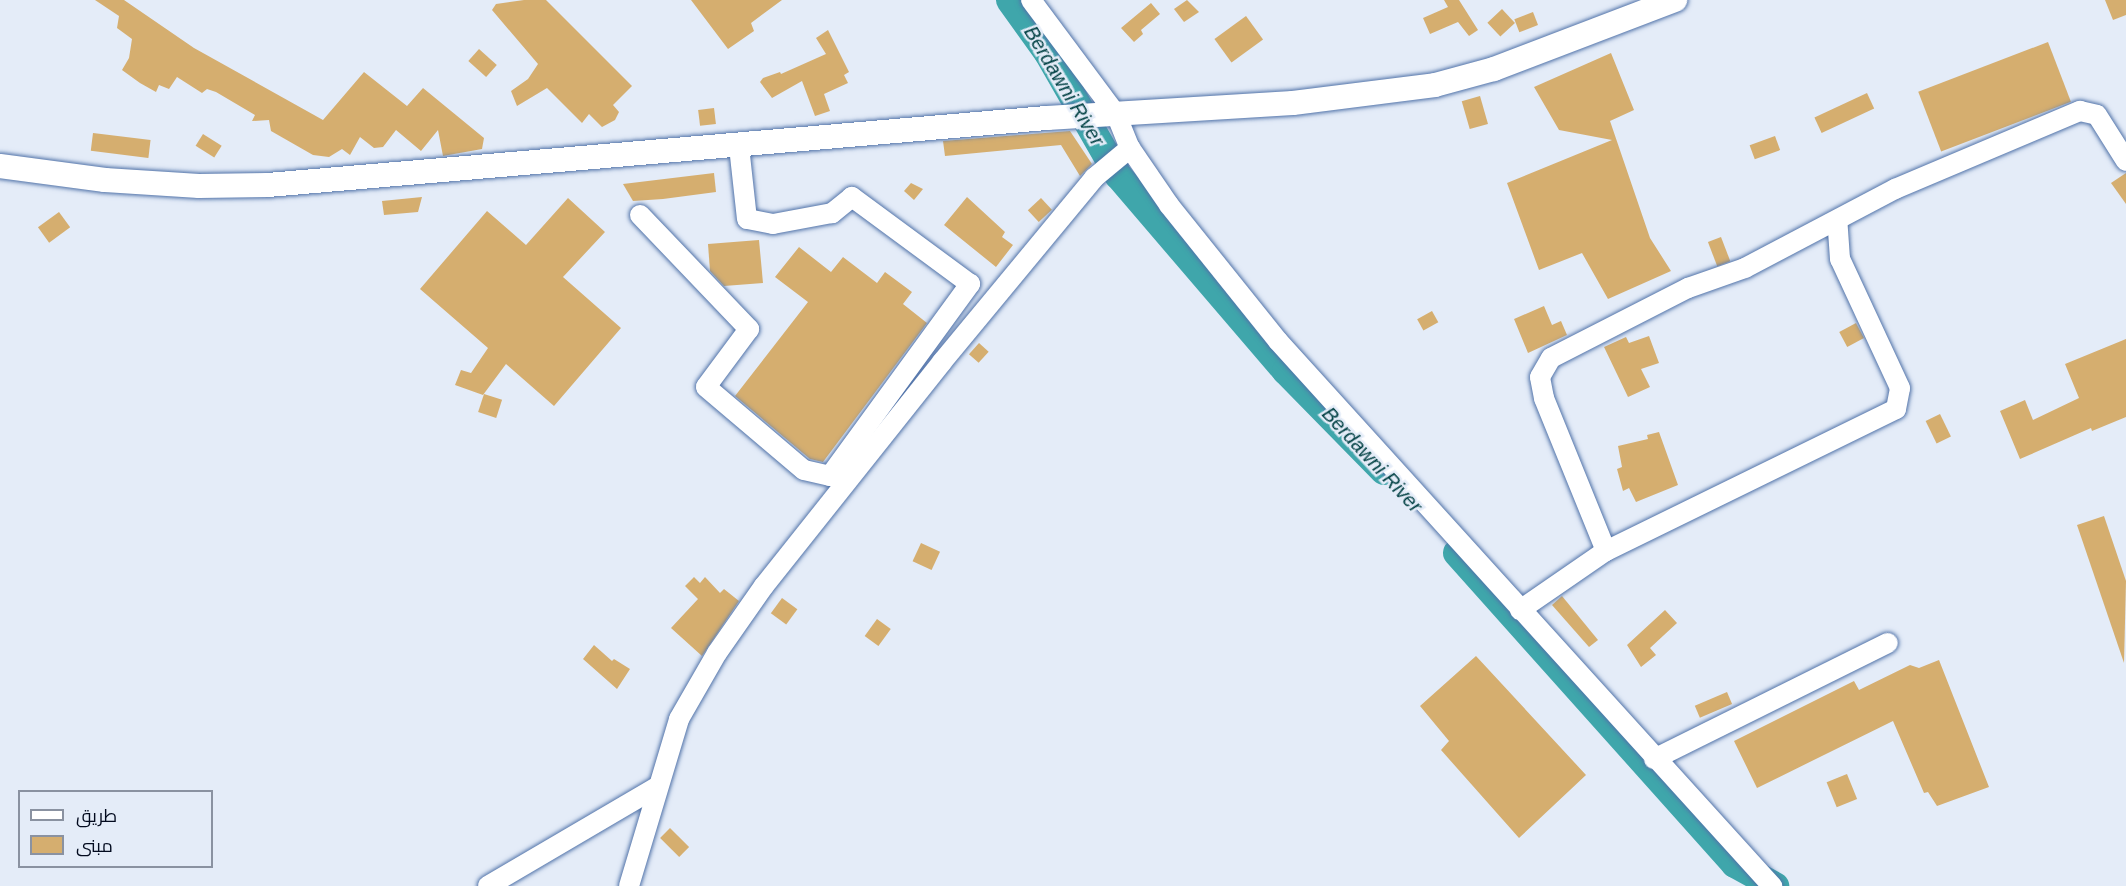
<!DOCTYPE html>
<meta charset="utf-8">
<style>
body{margin:0}
#map{position:relative;width:2126px;height:886px;overflow:hidden;background:#e4ecf8;font-family:Arial,Cairo,sans-serif}
div>[style]{position:absolute}
.river>*{height:28px;margin:-14px;padding:0 14px;transform-origin:14px;border-radius:14px;background:#3fa6ab}
.building>*{inset:0;background:#d5ae6f;transform-origin:0 0}
.roads{filter:drop-shadow(0 0 2px #5173a9) drop-shadow(0 0 2px #5173a9)}
.minor>*{height:20px;margin:-10px;padding:0 10px;transform-origin:10px;border-radius:10px;background:#fff}
.major>*{height:24px;margin:-12px;padding:0 12px;transform-origin:12px;border-radius:12px;background:#fff}
span{translate:-50% -50%;white-space:nowrap;text-align:center;line-height:1.15;-webkit-text-stroke:5px #e4ecf8;paint-order:stroke}
.water-label{font-size:20px;color:#004043;font-style:italic}
.legend{position:absolute;left:18px;top:790px;width:195px;height:78px;box-sizing:border-box;background:#e4ecf8;border:2px solid #8a92a1;margin:0;padding:8px 10px;list-style:none;font-size:18px;color:#020a1e}
.legend li{display:flex;align-items:center;gap:12px;height:30px}
.legend b{width:30px;border:2px solid #8a92a1}
</style>
<div id="map">
<div class="river">
<i style="left:1010px;top:0;width:65px;rotate:54.4deg"></i>
<i style="left:1048px;top:53px;width:141px;rotate:60.2deg"></i>
<i style="left:1118px;top:175px;width:258px;rotate:49.4deg"></i>
<i style="left:1286px;top:371px;width:140px;rotate:45.6deg"></i>
<i style="left:1457px;top:553px;width:417px;rotate:48.2deg"></i>
<i style="left:1735px;top:864px;width:46px;rotate:28.8deg"></i>
</div>
<div class="building">
<i style="clip-path:polygon(95px 0,124px 0,194px 48px,323px 120px,364px 72px,407px 106px,423px 88px,484px 138px,482px 149px,443px 156px,438px 130px,421px 151px,396px 130px,383px 147px,374px 148px,360px 137px,350px 155px,342px 149px,329px 157px,313px 155px,271px 131px,269px 120px,252px 121px,255px 115px,216px 92px,207px 89px,202px 93px,177px 77px,169px 89px,159px 85px,156px 92px,140px 83px,122px 70px,129px 58px,132px 39px,117px 28px,119px 16px)"></i>
<i style="clip-path:polygon(524px 0,546px 0,632px 86px,613px 105px,619px 112px,615px 120px,602px 127px,589px 114px,582px 123px,547px 88px,517px 106px,511px 91px,528px 79px,538px 64px,492px 10px,496px 4px)"></i>
<i style="clip-path:polygon(691px 0,782px 0,751px 23px,754px 31px,728px 49px)"></i>
<i style="clip-path:polygon(1187px 0,1199px 12px,1184px 22px,1174px 9px)"></i>
<i style="clip-path:polygon(1444px 0,1459px 0,1478px 30px,1469px 36px,1458px 22px,1430px 34px,1423px 18px,1448px 7px)"></i>
<i style="clip-path:polygon(2105px 0,2126px 0,2126px 15px,2113px 20px)"></i>
<i style="clip-path:polygon(1151px 3px,1160px 14px,1141px 30px,1143px 34px,1134px 42px,1121px 28px)"></i>
<i style="left:1502px;top:9px;width:19px;height:20px;rotate:47deg"></i>
<i style="left:1533px;top:12px;width:14px;height:20px;rotate:69deg"></i>
<i style="left:1246px;top:16px;width:29px;height:39px;rotate:54deg"></i>
<i style="clip-path:polygon(828px 30px,849px 72px,844px 75px,848px 83px,824px 94px,830px 111px,815px 116px,802px 81px,772px 98px,760px 82px,763px 78px,780px 72px,781px 74px,826px 54px,816px 38px)"></i>
<i style="left:2048px;top:42px;width:64px;height:139px;rotate:69deg"></i>
<i style="left:479px;top:49px;width:24px;height:16px;rotate:42deg"></i>
<i style="clip-path:polygon(1611px 53px,1634px 110px,1610px 121px,1650px 238px,1671px 271px,1608px 299px,1582px 253px,1539px 270px,1507px 183px,1612px 140px,1559px 130px,1534px 87px)"></i>
<i style="left:1867px;top:93px;width:17px;height:58px;rotate:65deg"></i>
<i style="left:1480px;top:96px;width:29px;height:19px;rotate:74deg"></i>
<i style="left:714px;top:108px;width:16px;height:16px;rotate:83deg"></i>
<i style="clip-path:polygon(1070px 131px,1092px 164px,1080px 176px,1061px 145px,945px 156px,943px 141px)"></i>
<i style="left:93px;top:133px;width:58px;height:18px;rotate:7deg"></i>
<i style="left:203px;top:134px;width:22px;height:14px;rotate:32deg"></i>
<i style="left:1775px;top:136px;width:15px;height:27px;rotate:70deg"></i>
<i style="clip-path:polygon(714px 173px,716px 192px,663px 199px,633px 201px,623px 184px)"></i>
<i style="clip-path:polygon(2126px 173px,2126px 204px,2111px 183px)"></i>
<i style="clip-path:polygon(911px 183px,923px 189px,914px 200px,904px 191px)"></i>
<i style="clip-path:polygon(422px 197px,418px 212px,384px 215px,382px 201px)"></i>
<i style="clip-path:polygon(967px 197px,1005px 232px,1002px 237px,1013px 245px,996px 267px,944px 225px)"></i>
<i style="clip-path:polygon(568px 198px,605px 232px,563px 277px,621px 328px,554px 406px,506px 364px,483px 395px,455px 385px,461px 370px,471px 373px,488px 348px,420px 289px,487px 211px,526px 245px)"></i>
<i style="left:1041px;top:198px;width:16px;height:18px;rotate:47deg"></i>
<i style="left:59px;top:212px;width:19px;height:26px;rotate:54deg"></i>
<i style="left:1721px;top:237px;width:26px;height:14px;rotate:69deg"></i>
<i style="clip-path:polygon(759px 240px,763px 283px,724px 286px,710px 271px,708px 244px)"></i>
<i style="clip-path:polygon(799px 247px,831px 272px,843px 257px,877px 283px,885px 272px,912px 292px,903px 304px,927px 323px,823px 462px,810px 459px,735px 396px,808px 302px,775px 277px)"></i>
<i style="clip-path:polygon(1544px 306px,1552px 325px,1561px 321px,1567px 335px,1528px 353px,1514px 319px)"></i>
<i style="left:1432px;top:311px;width:13px;height:17px;rotate:61deg"></i>
<i style="left:1856px;top:323px;width:17px;height:19px;rotate:62deg"></i>
<i style="clip-path:polygon(1649px 336px,1659px 363px,1641px 369px,1650px 387px,1628px 397px,1604px 347px,1626px 337px,1629px 343px)"></i>
<i style="clip-path:polygon(2126px 339px,2126px 417px,2092px 431px,2091px 428px,2020px 459px,2000px 411px,2025px 400px,2033px 420px,2079px 398px,2065px 364px)"></i>
<i style="left:979px;top:343px;width:13px;height:15px;rotate:42deg"></i>
<i style="left:484px;top:394px;width:19px;height:19px;rotate:18deg"></i>
<i style="left:1940px;top:414px;width:25px;height:16px;rotate:64deg"></i>
<i style="clip-path:polygon(1659px 432px,1678px 485px,1636px 502px,1629px 488px,1623px 491px,1617px 469px,1622px 467px,1618px 446px,1648px 439px,1647px 435px)"></i>
<i style="clip-path:polygon(2104px 516px,2126px 581px,2124px 663px,2077px 525px)"></i>
<i style="left:921px;top:543px;width:21px;height:20px;rotate:25deg"></i>
<i style="clip-path:polygon(694px 577px,700px 583px,705px 577px,720px 593px,724px 589px,739px 601px,702px 656px,671px 628px,698px 599px,685px 586px)"></i>
<i style="clip-path:polygon(1562px 596px,1598px 640px,1589px 647px,1552px 605px)"></i>
<i style="left:782px;top:598px;width:19px;height:19px;rotate:36deg"></i>
<i style="clip-path:polygon(1665px 610px,1677px 623px,1650px 648px,1656px 655px,1641px 667px,1627px 645px)"></i>
<i style="left:877px;top:619px;width:17px;height:21px;rotate:36deg"></i>
<i style="clip-path:polygon(594px 645px,612px 661px,614px 659px,630px 669px,617px 689px,583px 659px)"></i>
<i style="clip-path:polygon(1476px 656px,1586px 775px,1519px 838px,1441px 750px,1449px 741px,1420px 706px)"></i>
<i style="clip-path:polygon(1939px 660px,1989px 787px,1937px 806px,1928px 792px,1924px 793px,1893px 721px,1757px 788px,1734px 741px,1854px 681px,1859px 690px,1910px 665px,1919px 668px)"></i>
<i style="left:1727px;top:692px;width:13px;height:35px;rotate:67deg"></i>
<i style="left:1847px;top:774px;width:27px;height:22px;rotate:68deg"></i>
<i style="left:670px;top:828px;width:27px;height:14px;rotate:45deg"></i>
</div>
<div class="roads">
<div class="minor">
<i style="left:1031px;top:0;width:142px;rotate:53.3deg"></i>
<i style="left:1116px;top:114px;width:37px;rotate:68deg"></i>
<i style="left:1130px;top:148px;width:69px;rotate:55.6deg"></i>
<i style="left:1169px;top:205px;width:174px;rotate:51.3deg"></i>
<i style="left:1278px;top:341px;width:736px;rotate:47.81deg"></i>
<i style="left:640px;top:215px;width:158px;rotate:46.3deg"></i>
<i style="left:749px;top:329px;width:72px;rotate:126.6deg"></i>
<i style="left:706px;top:387px;width:128px;rotate:40.3deg"></i>
<i style="left:804px;top:470px;width:27px;rotate:13deg"></i>
<i style="left:830px;top:476px;width:238px;rotate:-53.9deg"></i>
<i style="left:970px;top:284px;width:147px;rotate:-143.6deg"></i>
<i style="left:852px;top:197px;width:26px;rotate:141deg"></i>
<i style="left:832px;top:213px;width:60px;rotate:169.4deg"></i>
<i style="left:773px;top:224px;width:26px;rotate:-169deg"></i>
<i style="left:747px;top:219px;width:73px;rotate:-96.3deg"></i>
<i style="left:1606px;top:551px;width:165px;rotate:-112.1deg"></i>
<i style="left:1544px;top:398px;width:21px;rotate:-101deg"></i>
<i style="left:1540px;top:377px;width:22px;rotate:-60deg"></i>
<i style="left:1551px;top:358px;width:154px;rotate:-27.1deg"></i>
<i style="left:1688px;top:288px;width:60px;rotate:-19.3deg"></i>
<i style="left:1745px;top:268px;width:170px;rotate:-27.8deg"></i>
<i style="left:1895px;top:189px;width:201px;rotate:-22.9deg"></i>
<i style="left:2080px;top:111px;width:17px;rotate:13deg"></i>
<i style="left:2097px;top:115px;width:54px;rotate:57.8deg"></i>
<i style="left:1520px;top:610px;width:104px;rotate:-34.5deg"></i>
<i style="left:1606px;top:551px;width:323px;rotate:-26.1deg"></i>
<i style="left:1896px;top:409px;width:21px;rotate:-79deg"></i>
<i style="left:1900px;top:388px;width:142px;rotate:-114.9deg"></i>
<i style="left:1840px;top:259px;width:39px;rotate:-94deg"></i>
<i style="left:1654px;top:759px;width:261px;rotate:-26.4deg"></i>
<i style="left:488px;top:886px;width:194px;rotate:-30.4deg"></i>
<i style="left:629px;top:886px;width:174px;rotate:-73.3deg"></i>
<i style="left:679px;top:719px;width:76px;rotate:-60.1deg"></i>
<i style="left:717px;top:653px;width:82px;rotate:-55deg"></i>
<i style="left:764px;top:586px;width:286px;rotate:-51.5deg"></i>
<i style="left:942px;top:362px;width:239px;rotate:-50.4deg"></i>
<i style="left:1094px;top:178px;width:47px;rotate:-39.8deg"></i>
</div>
<div class="major">
<i style="left:0;top:166px;width:106px;rotate:7.6deg"></i>
<i style="left:105px;top:180px;width:94px;rotate:3.7deg"></i>
<i style="left:199px;top:186px;width:69px;rotate:-0.8deg"></i>
<i style="left:268px;top:185px;width:782px;rotate:-4.92deg"></i>
<i style="left:1047px;top:118px;width:246px;rotate:-3.5deg"></i>
<i style="left:1293px;top:103px;width:143px;rotate:-7.2deg"></i>
<i style="left:1435px;top:85px;width:61px;rotate:-15.2deg"></i>
<i style="left:1494px;top:69px;width:194px;rotate:-20.9deg"></i>
</div>
</div>
<div class="water-label">
<span style="left:1064px;top:86px;rotate:59deg">Berdawni River</span>
<span style="left:1372px;top:460px;rotate:47deg">Berdawni River</span>
</div>
<ul class="legend">
<li><b style="height:8px;background:#fff"></b>طريق</li>
<li><b style="height:16px;background:#d5ae6f"></b>مبنى</li>
</ul>
</div>
